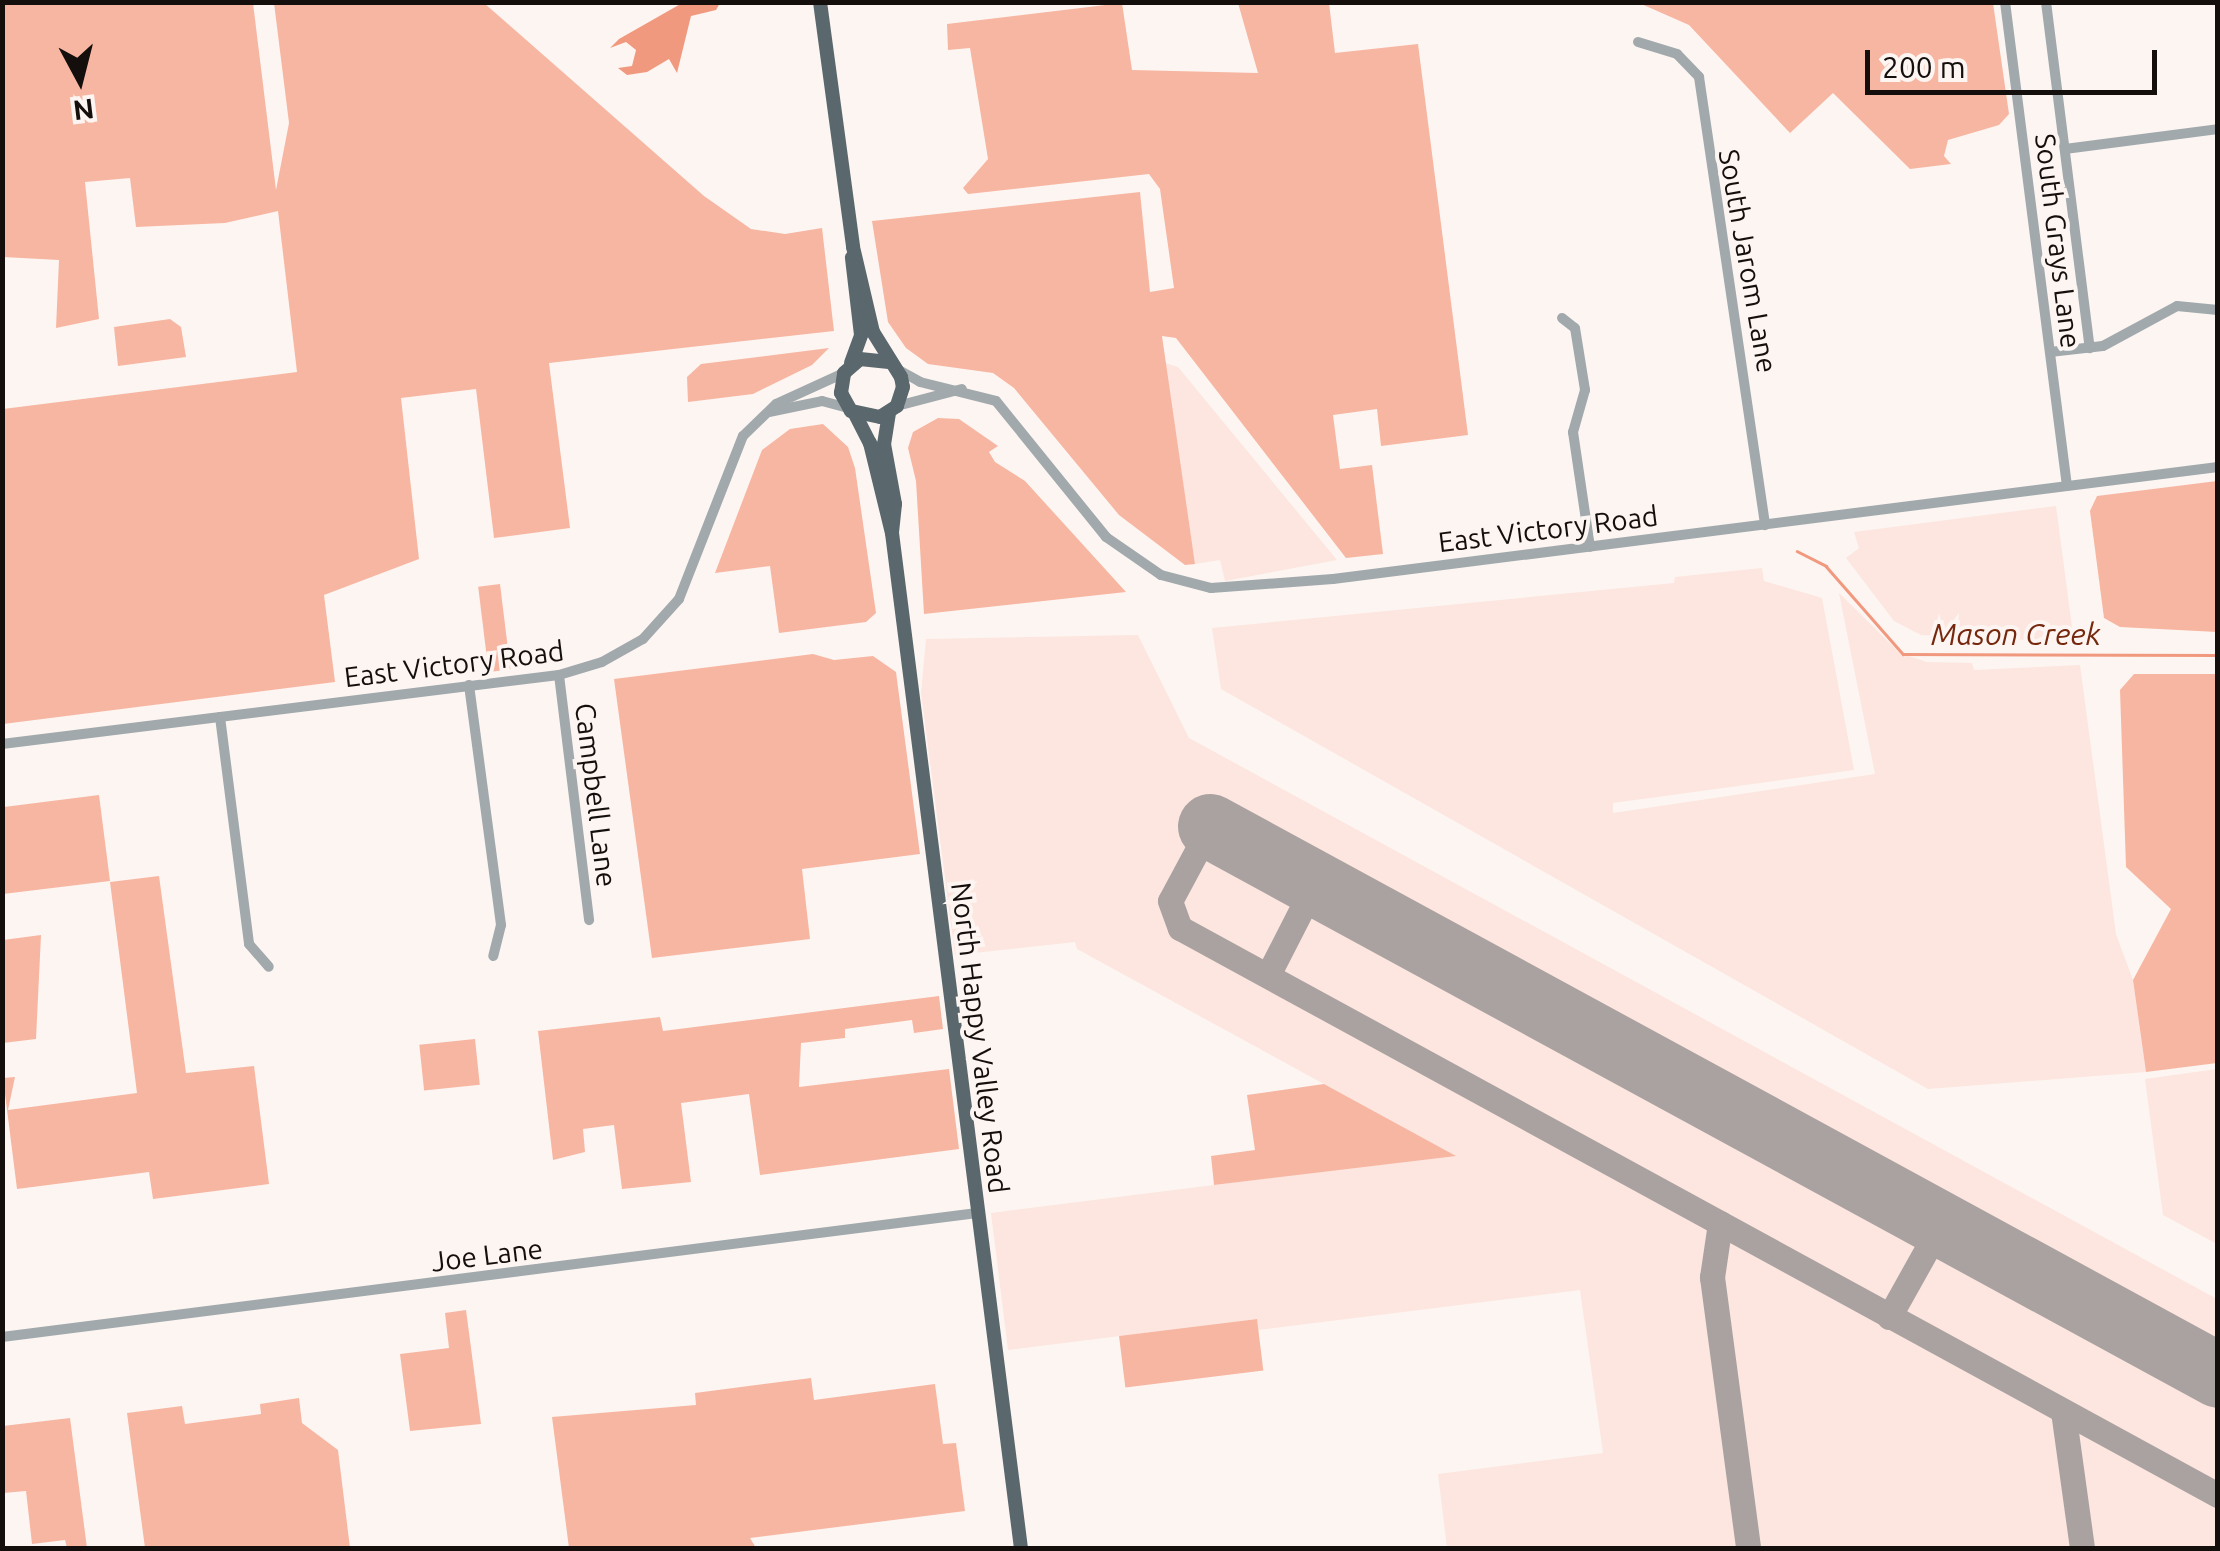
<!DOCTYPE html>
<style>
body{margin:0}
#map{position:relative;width:2220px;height:1551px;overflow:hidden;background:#fdf5f2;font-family:Ubuntu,sans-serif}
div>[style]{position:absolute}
.built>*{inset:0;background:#fce6df}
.green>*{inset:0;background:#f7b6a1;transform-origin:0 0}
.water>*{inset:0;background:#f1997e}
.stream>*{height:2.5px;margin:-1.25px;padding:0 1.25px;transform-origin:1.25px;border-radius:1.25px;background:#f1997e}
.taxiway>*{height:25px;margin:-12.5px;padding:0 12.5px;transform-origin:12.5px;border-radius:12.5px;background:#aaa2a0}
.runway>*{height:65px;margin:-32.5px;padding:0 32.5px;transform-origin:32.5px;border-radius:32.5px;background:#aaa2a0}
.minor>*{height:10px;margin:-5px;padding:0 5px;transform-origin:5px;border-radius:5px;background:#a1a9ac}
.major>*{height:14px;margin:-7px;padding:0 7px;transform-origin:7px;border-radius:7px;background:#5a686e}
span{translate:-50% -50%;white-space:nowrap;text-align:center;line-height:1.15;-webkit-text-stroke:8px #fdf5f2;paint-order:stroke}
.street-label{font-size:28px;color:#140e0c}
.water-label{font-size:30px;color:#75280d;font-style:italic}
.frame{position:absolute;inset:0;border:5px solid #140e0c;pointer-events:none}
.north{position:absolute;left:30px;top:30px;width:100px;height:100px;-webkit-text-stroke:8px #fdf5f2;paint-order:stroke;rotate:173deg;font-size:28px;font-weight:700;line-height:40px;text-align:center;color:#140e0c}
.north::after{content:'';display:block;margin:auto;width:35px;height:45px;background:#140e0c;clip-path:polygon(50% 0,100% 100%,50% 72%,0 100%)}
.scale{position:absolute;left:1865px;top:50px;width:292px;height:45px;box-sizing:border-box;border:5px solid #140e0c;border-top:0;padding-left:12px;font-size:30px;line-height:35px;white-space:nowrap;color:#140e0c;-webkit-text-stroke:8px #fdf5f2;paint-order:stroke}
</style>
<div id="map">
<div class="built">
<i style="clip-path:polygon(1165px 363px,1178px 367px,1337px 560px,1225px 581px,1220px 560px,1195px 564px)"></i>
<i style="clip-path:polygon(2056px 506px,2074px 642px,1921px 635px,1894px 621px,1846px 558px,1859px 548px,1854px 532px)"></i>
<i style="clip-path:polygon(1762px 568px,1764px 581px,1822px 598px,1854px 770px,1613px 803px,1613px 813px,1875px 774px,1839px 593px,1900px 653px,1927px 662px,1972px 663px,1974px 670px,2080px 665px,2116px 934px,2133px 980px,2146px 1072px,1928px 1089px,1221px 689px,1212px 628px,1674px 583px,1675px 577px)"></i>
<i style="clip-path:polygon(1138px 635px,1189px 738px,2217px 1299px,2217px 1548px,1447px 1548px,1438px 1474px,1603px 1453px,1580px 1290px,1258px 1330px,1256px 1319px,1008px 1350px,991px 1213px,1454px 1155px,1077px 949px,1075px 942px,955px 955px,921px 693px,926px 639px)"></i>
<i style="clip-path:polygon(2217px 1069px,2218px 1069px,2217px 1244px,2163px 1215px,2145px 1079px)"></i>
</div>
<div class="green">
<i style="clip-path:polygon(3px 2px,253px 3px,276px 190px,289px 123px,274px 3px,484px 3px,704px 196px,751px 229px,785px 234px,822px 228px,834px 331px,549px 363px,570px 528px,494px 538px,476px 389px,401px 398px,419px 559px,324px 595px,335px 682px,3px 724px,3px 409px,297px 372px,278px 211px,225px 223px,136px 227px,130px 178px,85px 182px,99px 319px,56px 328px,59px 260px,3px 257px)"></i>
<i style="clip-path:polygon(1122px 3px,1132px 70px,1258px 73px,1238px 3px,1329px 3px,1335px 53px,1418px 44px,1468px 435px,1381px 446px,1377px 409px,1333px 415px,1340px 469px,1372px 465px,1383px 554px,1346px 558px,1176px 338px,1162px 336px,1195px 564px,1185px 565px,1119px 515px,1014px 388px,993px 373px,928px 364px,906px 348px,888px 322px,872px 221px,1140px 192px,1150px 292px,1174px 288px,1160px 189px,1149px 174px,968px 194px,963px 188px,988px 159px,970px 48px,948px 50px,947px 24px)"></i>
<i style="clip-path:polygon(1639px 3px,1993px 3px,2009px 114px,1999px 125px,1948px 140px,1944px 156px,1951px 164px,1910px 169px,1833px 93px,1790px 133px,1689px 25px)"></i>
<i style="clip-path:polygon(170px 319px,181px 327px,186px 357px,118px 366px,114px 327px)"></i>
<i style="clip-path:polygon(829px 348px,812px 365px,753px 394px,688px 402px,687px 377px,701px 364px)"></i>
<i style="clip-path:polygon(938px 418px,959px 419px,998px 446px,989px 452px,995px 462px,1025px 481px,1126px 592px,924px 614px,916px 481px,908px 448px,913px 432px)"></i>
<i style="clip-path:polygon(823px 424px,848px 447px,855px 468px,876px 613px,866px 622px,779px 633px,770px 566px,715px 573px,762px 450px,790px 429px)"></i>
<i style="clip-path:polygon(2217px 481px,2217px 632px,2120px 627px,2104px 618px,2090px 511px,2097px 496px)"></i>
<i style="left:500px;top:584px;width:86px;height:22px;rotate:83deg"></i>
<i style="clip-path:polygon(813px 654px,834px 660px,873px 656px,896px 672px,920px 854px,802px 869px,810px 939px,652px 958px,614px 679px)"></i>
<i style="clip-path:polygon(2134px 674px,2218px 674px,2217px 1063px,2146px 1072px,2133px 980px,2171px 909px,2126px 867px,2120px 690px)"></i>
<i style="clip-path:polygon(3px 795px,4px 807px,99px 795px,110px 881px,3px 894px)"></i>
<i style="clip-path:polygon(159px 876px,186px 1073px,254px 1066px,269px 1184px,153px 1199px,149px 1172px,17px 1189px,3px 1078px,15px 1077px,8px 1110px,137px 1093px,110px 882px)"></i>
<i style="clip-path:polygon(41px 935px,36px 1039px,3px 1043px,3px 940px)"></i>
<i style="clip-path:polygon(939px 996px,943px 1029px,914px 1033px,912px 1020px,845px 1029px,845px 1038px,801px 1043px,799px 1087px,949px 1069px,959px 1149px,760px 1175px,749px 1094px,681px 1103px,691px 1182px,622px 1189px,614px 1125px,583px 1129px,585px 1152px,553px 1160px,538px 1031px,660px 1017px,663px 1031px)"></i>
<i style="left:475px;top:1039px;width:46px;height:56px;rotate:84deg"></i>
<i style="clip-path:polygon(1324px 1084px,1456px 1156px,1214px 1185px,1211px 1156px,1255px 1150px,1247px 1095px)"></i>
<i style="clip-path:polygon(466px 1310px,481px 1424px,410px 1431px,400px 1354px,449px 1348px,445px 1313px)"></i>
<i style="left:1257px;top:1319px;width:52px;height:139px;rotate:83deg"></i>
<i style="clip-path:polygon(811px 1378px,814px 1400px,935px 1384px,943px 1444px,956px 1443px,965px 1511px,750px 1538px,756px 1548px,569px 1548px,552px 1417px,696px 1405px,695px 1393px)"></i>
<i style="clip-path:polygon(299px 1398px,302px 1423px,338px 1450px,350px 1548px,145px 1548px,127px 1413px,182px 1406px,185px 1424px,261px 1414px,260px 1404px)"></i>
<i style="clip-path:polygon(70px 1418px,87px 1548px,67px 1548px,65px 1540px,32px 1544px,26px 1491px,3px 1493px,3px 1426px)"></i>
</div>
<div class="water">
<i style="clip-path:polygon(684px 2px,720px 3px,716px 10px,691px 16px,677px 73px,669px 59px,647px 72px,627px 75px,618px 68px,632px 66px,636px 50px,626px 42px,610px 48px,619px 39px)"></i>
</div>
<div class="stream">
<i style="left:1797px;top:551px;width:33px;rotate:27deg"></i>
<i style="left:1826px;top:566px;width:117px;rotate:48.8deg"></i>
<i style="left:1903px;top:654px;width:315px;rotate:0.2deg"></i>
</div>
<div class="taxiway">
<i style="left:1222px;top:832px;width:27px;rotate:147deg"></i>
<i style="left:1199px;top:847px;width:61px;rotate:118.2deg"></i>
<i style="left:1170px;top:901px;width:29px;rotate:70deg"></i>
<i style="left:1180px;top:928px;width:1183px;rotate:28.65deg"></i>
<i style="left:1268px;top:975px;width:103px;rotate:-62.9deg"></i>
<i style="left:1720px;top:1223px;width:55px;rotate:98.4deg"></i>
<i style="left:1712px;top:1277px;width:273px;rotate:82.4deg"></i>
<i style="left:1889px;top:1317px;width:107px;rotate:-60.8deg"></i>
<i style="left:2063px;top:1411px;width:138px;rotate:82.1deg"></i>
</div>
<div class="runway">
<i style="left:1210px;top:826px;width:1148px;rotate:28.57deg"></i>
</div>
<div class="minor">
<i style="left:2005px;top:2px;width:488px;rotate:82.7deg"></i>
<i style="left:2046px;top:2px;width:349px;rotate:82.8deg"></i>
<i style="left:1638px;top:42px;width:41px;rotate:17.1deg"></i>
<i style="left:1677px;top:54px;width:32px;rotate:46deg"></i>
<i style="left:1699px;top:77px;width:453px;rotate:81.6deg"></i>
<i style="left:2065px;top:149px;width:154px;rotate:-7.4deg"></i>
<i style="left:1562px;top:318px;width:16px;rotate:38deg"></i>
<i style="left:1575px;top:328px;width:63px;rotate:80.8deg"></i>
<i style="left:1585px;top:390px;width:44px;rotate:105.9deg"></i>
<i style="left:1573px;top:432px;width:116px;rotate:81.6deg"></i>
<i style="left:2050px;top:352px;width:53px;rotate:-6.5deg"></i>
<i style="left:2103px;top:346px;width:84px;rotate:-28.4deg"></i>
<i style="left:2177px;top:306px;width:41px;rotate:5.6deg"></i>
<i style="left:897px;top:369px;width:26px;rotate:29deg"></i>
<i style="left:920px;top:382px;width:78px;rotate:14deg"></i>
<i style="left:996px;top:401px;width:175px;rotate:51deg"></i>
<i style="left:1106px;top:537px;width:67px;rotate:34.6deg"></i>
<i style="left:1161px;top:575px;width:52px;rotate:14.6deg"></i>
<i style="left:1211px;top:588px;width:122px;rotate:-4.2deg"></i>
<i style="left:1333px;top:579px;width:892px;rotate:-7.21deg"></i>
<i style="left:897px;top:406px;width:67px;rotate:-14.7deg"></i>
<i style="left:769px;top:412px;width:54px;rotate:-11.7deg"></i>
<i style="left:822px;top:401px;width:28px;rotate:15deg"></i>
<i style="left:559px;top:675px;width:247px;rotate:83deg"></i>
<i style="left:469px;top:685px;width:242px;rotate:82.4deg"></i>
<i style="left:501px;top:925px;width:32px;rotate:104deg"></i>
<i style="left:220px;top:717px;width:229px;rotate:82.7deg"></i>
<i style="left:249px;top:944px;width:30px;rotate:49deg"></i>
<i style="left:2px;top:744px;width:561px;rotate:-7.06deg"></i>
<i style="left:559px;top:675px;width:45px;rotate:-16.8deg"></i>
<i style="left:602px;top:662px;width:47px;rotate:-29.3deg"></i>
<i style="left:643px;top:639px;width:54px;rotate:-48deg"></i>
<i style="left:679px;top:599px;width:175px;rotate:-68.6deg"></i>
<i style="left:743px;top:436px;width:46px;rotate:-44.1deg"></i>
<i style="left:776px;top:404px;width:75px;rotate:-24.5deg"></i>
<i style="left:2px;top:1337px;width:983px;rotate:-7.25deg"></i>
</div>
<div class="major">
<i style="left:820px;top:2px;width:247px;rotate:82.3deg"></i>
<i style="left:853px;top:247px;width:87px;rotate:76.8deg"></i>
<i style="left:873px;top:332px;width:53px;rotate:58.1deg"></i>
<i style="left:901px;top:377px;width:10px;rotate:79deg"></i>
<i style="left:903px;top:387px;width:20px;rotate:108deg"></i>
<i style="left:897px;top:406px;width:20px;rotate:147deg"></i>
<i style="left:880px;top:417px;width:30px;rotate:-168deg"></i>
<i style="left:851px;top:411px;width:21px;rotate:-119deg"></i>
<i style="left:841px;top:393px;width:20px;rotate:-81deg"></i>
<i style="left:844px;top:373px;width:21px;rotate:-41deg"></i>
<i style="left:860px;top:359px;width:29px;rotate:6deg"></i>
<i style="left:851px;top:363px;width:30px;rotate:-70deg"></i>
<i style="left:861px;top:335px;width:78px;rotate:-96.7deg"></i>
<i style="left:889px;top:413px;width:31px;rotate:99deg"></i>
<i style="left:884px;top:444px;width:61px;rotate:79.6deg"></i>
<i style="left:895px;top:504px;width:28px;rotate:96deg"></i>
<i style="left:855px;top:414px;width:33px;rotate:63deg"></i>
<i style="left:870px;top:443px;width:93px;rotate:76.3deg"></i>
<i style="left:892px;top:533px;width:1023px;rotate:82.76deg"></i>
</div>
<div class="street-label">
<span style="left:2058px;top:241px;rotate:83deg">South Grays Lane</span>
<span style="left:1748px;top:261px;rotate:80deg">South Jarom Lane</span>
<span style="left:1548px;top:529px;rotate:-7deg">East Victory Road</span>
<span style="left:454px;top:664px;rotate:-7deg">East Victory Road</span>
<span style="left:596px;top:795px;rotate:83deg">Campbell Lane</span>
<span style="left:980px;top:1038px;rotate:83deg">North Happy Valley Road</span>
<span style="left:487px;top:1255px;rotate:-7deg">Joe Lane</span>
</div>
<div class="water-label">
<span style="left:2016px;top:634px">Mason Creek</span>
</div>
<div class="frame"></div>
<div class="north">N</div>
<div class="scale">200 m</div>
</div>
